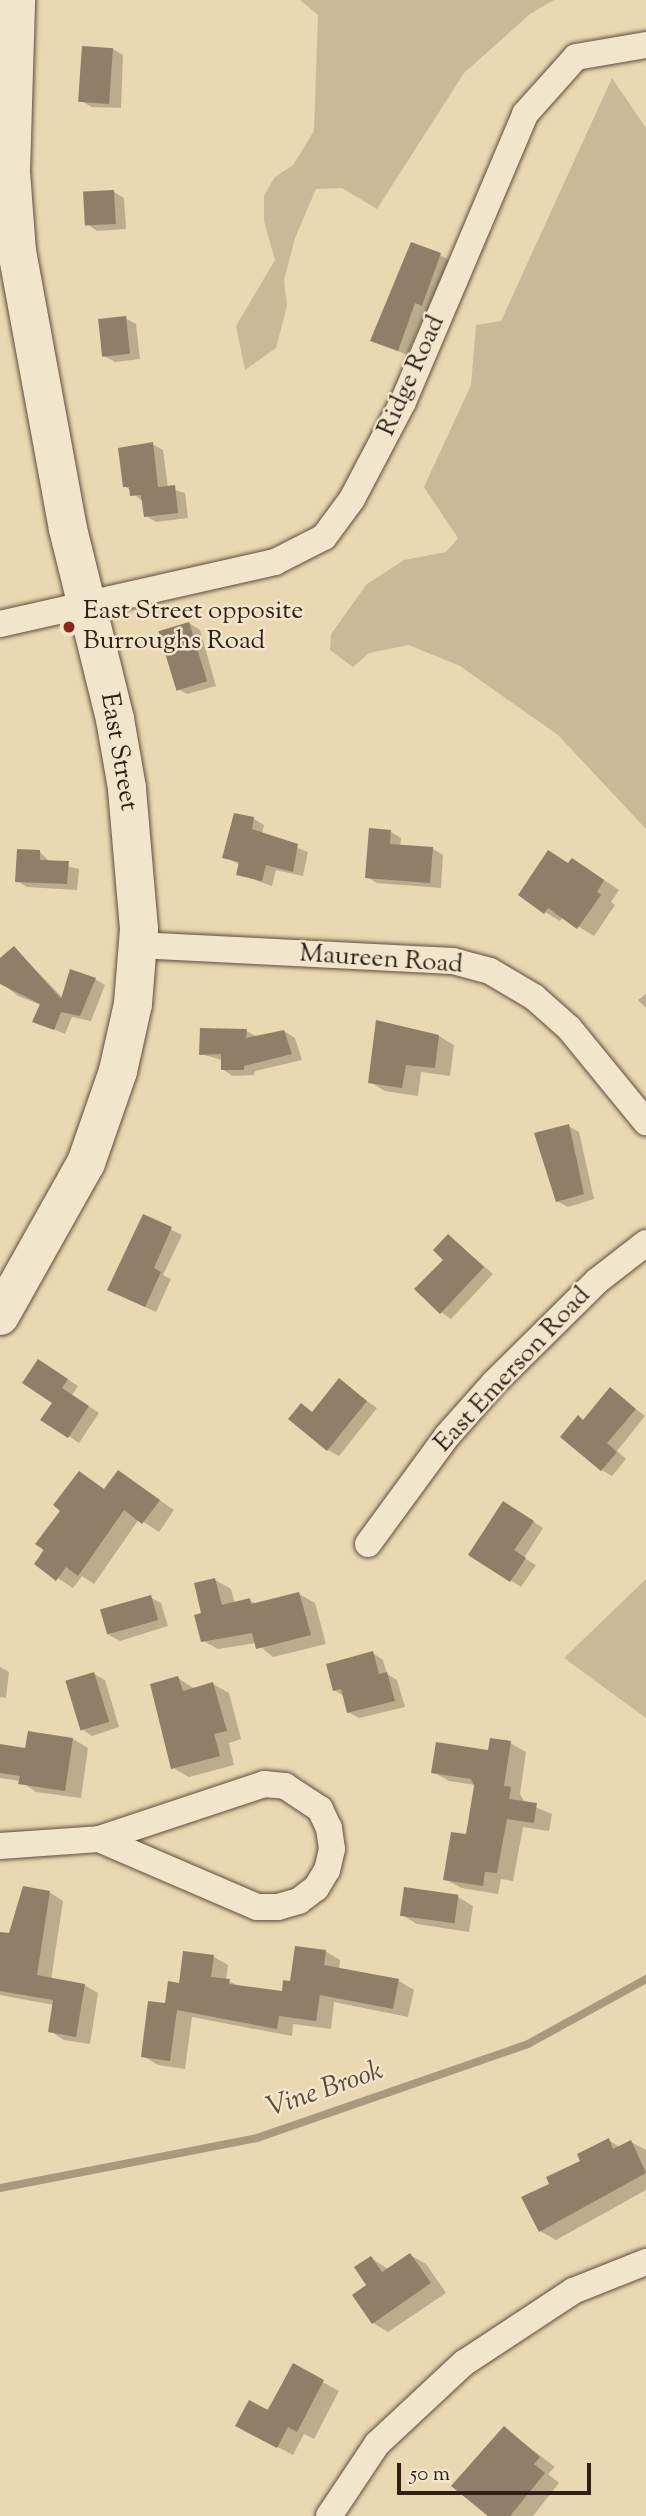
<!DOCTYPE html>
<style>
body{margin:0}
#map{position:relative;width:646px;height:2516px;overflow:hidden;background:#e9d8b1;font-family:"Sorts Mill Goudy",serif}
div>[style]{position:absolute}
.green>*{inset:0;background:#c9b997}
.shadow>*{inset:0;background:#0003}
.stream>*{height:8px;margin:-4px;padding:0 4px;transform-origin:4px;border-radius:4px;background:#aa997d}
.building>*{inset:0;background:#907f68;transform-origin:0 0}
.roads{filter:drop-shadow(0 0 2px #5e4d3e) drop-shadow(0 0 2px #5e4d3e)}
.street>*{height:26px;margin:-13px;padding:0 13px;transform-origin:13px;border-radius:13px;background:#f1e6cc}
.secondary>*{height:38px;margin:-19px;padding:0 19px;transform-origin:19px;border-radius:19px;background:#f1e6cc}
.dots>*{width:19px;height:19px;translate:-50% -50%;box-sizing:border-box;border:4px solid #f1e6cc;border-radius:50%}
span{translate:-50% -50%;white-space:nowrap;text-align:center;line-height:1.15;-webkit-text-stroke:5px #f1e6cc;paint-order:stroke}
.street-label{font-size:26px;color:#2f1f18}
.poi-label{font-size:26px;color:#2f1f18}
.left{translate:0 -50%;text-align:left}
.water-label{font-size:28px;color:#5a4a3b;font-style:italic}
.scale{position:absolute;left:397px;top:2463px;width:194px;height:32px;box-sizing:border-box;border:4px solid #2f1f18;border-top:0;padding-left:9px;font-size:21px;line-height:24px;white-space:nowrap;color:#2f1f18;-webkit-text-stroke:5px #f1e6cc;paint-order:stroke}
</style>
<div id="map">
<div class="green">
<i style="clip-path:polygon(300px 0,554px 0,530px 14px,464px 73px,377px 209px,342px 188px,316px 189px,295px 238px,284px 280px,287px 306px,276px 348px,245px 370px,236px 326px,275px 260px,264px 221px,264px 195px,275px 177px,293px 165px,314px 131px,318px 15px)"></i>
<i style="clip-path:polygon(612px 78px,646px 128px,646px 829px,558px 735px,460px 666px,409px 645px,369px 653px,353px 667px,330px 650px,331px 634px,367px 584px,404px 560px,446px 552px,458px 538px,424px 487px,471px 385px,476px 325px,501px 321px)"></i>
<i style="clip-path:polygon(646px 1579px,646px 1718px,564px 1658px)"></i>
</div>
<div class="shadow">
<i style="clip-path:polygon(113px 49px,123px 55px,121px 108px,92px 107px,81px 101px)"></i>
<i style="clip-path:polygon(114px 192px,124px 198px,126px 229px,97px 231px,87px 224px)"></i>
<i style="clip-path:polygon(440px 255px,449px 260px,407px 355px,372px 340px)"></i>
<i style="clip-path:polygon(125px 318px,136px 324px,140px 359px,115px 362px,104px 356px)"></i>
<i style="clip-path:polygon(152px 444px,163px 450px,168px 488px,185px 493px,188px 518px,156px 522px,146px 516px,142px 501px,125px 486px)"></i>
<i style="clip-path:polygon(189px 623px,200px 630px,216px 686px,187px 694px,177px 688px)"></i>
<i style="clip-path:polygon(235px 815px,254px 819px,264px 825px,262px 834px,308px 852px,303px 876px,276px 870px,272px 886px,238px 874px,240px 865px,225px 857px)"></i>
<i style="clip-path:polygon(391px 832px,401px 838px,400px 846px,433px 849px,443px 855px,441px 888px,377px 883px,367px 877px)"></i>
<i style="clip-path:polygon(40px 852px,50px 862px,79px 869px,77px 890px,27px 887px,17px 881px)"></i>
<i style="clip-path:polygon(569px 865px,588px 869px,619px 890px,611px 902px,615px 905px,594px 936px,563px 917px,560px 921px,545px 912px)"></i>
<i style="clip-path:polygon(14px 948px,63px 998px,95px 979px,105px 985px,91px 1021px,72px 1017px,65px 1034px,34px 1021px,41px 1005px,18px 996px,0 982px,0 960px)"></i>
<i style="clip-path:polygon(646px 994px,646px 1008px,638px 1000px)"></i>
<i style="clip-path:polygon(246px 1031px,258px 1037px,284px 1031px,295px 1038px,302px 1060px,255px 1071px,254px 1075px,233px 1076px,222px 1069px,222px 1060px,201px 1054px)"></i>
<i style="clip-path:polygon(439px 1036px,454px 1045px,450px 1076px,421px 1072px,418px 1096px,385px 1091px,370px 1082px)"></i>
<i style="clip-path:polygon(568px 1126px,579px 1132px,594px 1199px,568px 1207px,557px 1201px)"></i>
<i style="clip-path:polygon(144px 1216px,182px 1235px,163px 1275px,171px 1279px,156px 1312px,120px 1295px)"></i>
<i style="clip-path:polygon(449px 1236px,493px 1274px,451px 1319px,441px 1312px)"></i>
<i style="clip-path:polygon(49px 1367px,78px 1386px,72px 1395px,99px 1413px,79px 1443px,43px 1419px,54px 1402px)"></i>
<i style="clip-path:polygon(339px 1381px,377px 1408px,339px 1456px,328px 1450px,301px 1405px,314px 1413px)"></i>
<i style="clip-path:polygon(611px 1390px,645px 1416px,617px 1451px,626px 1459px,612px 1476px,602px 1470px,585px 1421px)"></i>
<i style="clip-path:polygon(119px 1472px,174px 1510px,159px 1532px,139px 1519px,94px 1584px,82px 1576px,73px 1588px,36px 1564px,79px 1473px,105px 1490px)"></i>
<i style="clip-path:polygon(514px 1509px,543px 1528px,524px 1558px,536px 1565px,521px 1587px,470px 1554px)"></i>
<i style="clip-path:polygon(215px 1580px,231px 1589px,235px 1604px,249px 1600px,258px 1605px,299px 1594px,315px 1603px,326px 1644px,273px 1657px,256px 1643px,218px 1649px,202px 1640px,204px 1614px)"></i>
<i style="clip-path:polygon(150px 1597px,161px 1603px,168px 1626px,120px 1641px,109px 1635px)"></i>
<i style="clip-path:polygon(373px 1653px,383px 1660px,387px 1674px,397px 1680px,405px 1707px,359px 1718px,348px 1712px,344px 1696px,334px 1690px)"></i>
<i style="clip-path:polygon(0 1667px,9px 1672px,6px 1698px,0 1697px)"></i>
<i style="clip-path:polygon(94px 1674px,105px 1680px,119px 1727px,92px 1736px,82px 1729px)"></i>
<i style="clip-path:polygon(178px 1678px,195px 1689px,213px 1684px,229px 1693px,241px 1739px,229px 1743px,234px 1765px,189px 1777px,173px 1768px)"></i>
<i style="clip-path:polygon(29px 1733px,73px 1739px,88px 1748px,81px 1798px,36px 1792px,20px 1781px,0 1778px,0 1746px,26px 1750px)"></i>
<i style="clip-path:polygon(510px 1743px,526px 1752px,520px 1794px,525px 1803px,552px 1814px,549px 1831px,523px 1827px,513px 1881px,501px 1879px,498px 1894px,461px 1888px,445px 1879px,468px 1836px,476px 1785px,449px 1781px,433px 1772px)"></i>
<i style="clip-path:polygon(49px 1892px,63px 1901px,51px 1980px,84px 1985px,98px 1993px,90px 2044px,64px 2040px,50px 2031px,54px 2005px,0 1995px,0 1933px,10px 1935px)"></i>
<i style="clip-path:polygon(458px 1897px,473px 1906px,469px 1932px,417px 1924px,402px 1915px)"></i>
<i style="clip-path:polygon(325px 1951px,340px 1960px,339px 1969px,399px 1981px,414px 1990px,408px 2017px,334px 2002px,331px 2029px,293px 2024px,292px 2036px,192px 2017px,185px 2069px,158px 2065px,143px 2056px,166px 2005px,180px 1985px,214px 1957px,228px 1965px,226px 1980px,241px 1987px,283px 1993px)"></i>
<i style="clip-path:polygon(608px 2140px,620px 2147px,631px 2142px,646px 2150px,646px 2190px,556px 2240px,540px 2231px,551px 2184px)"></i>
<i style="clip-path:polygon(410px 2255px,426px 2264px,446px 2293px,388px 2332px,373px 2323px,371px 2258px,388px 2269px)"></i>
<i style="clip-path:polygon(293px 2366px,339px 2391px,314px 2439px,304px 2434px,293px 2455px,253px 2434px)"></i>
<i style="clip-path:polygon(504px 2428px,555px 2467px,548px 2474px,559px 2483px,533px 2516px,491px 2516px)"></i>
</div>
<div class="stream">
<i style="left:0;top:2188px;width:262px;rotate:-11deg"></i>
<i style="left:257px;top:2138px;width:287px;rotate:-19.1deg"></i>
<i style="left:528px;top:2044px;width:135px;rotate:-28.8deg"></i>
</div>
<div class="building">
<i style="left:82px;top:46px;width:31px;height:56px;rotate:4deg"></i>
<i style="left:114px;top:190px;width:34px;height:31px;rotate:87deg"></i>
<i style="clip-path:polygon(411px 242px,441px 253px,422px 306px,415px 303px,398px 351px,370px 341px)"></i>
<i style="left:126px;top:316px;width:38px;height:28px;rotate:84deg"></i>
<i style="clip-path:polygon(153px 442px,158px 487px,175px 485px,178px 513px,144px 517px,141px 495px,130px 496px,129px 487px,123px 487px,118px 448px)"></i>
<i style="left:189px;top:622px;width:62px;height:32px;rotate:73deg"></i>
<i style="clip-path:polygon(234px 813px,254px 817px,252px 829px,298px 844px,293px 872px,266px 865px,262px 881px,236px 875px,239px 862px,222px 858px)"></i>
<i style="clip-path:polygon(369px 828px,391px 830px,390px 844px,433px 847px,430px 883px,365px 878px)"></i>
<i style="clip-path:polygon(17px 849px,40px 850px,40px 860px,69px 861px,67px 884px,15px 882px)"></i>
<i style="clip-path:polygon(548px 850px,568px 863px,572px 858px,604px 880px,597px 892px,601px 895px,577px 929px,548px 908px,544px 914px,518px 895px)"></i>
<i style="clip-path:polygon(14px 946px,61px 999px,70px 969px,96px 978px,80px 1016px,61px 1012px,54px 1030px,32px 1022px,40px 1004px,0 984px,0 958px)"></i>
<i style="clip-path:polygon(376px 1020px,439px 1035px,435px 1068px,406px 1065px,402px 1088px,368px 1083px)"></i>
<i style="clip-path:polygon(200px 1028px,247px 1029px,246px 1038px,284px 1030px,292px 1054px,244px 1066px,244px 1070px,221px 1070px,221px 1054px,199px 1055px)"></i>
<i style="clip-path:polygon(569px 1124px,584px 1194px,556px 1202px,534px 1133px)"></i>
<i style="clip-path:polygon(143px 1214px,172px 1227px,154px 1268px,161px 1272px,145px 1307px,107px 1290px)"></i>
<i style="clip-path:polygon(448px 1234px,484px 1267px,440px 1314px,414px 1289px,443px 1260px,433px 1250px)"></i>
<i style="clip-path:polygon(38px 1359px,68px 1379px,62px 1388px,89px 1406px,68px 1438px,40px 1420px,52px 1403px,22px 1383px)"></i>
<i style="clip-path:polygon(339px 1378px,367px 1401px,327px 1451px,288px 1419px,301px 1403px,312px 1412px)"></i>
<i style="clip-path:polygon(610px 1387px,636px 1409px,607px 1443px,617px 1452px,601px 1471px,560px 1437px,578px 1415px,583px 1420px)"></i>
<i style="clip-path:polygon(118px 1470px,160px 1500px,142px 1524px,124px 1510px,78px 1576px,66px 1567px,56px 1581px,34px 1564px,44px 1550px,35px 1544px,60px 1511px,53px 1505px,79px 1471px,104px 1489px)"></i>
<i style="clip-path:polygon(503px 1501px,534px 1521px,514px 1550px,526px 1558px,510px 1582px,468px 1555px)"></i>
<i style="clip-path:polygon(215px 1578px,222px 1605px,250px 1598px,251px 1604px,299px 1592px,311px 1635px,256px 1649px,252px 1633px,201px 1642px,194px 1615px,201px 1613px,194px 1583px)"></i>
<i style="left:151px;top:1595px;width:26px;height:53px;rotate:74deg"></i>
<i style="clip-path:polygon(373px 1651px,379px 1674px,387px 1672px,395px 1701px,347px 1713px,341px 1689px,333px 1691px,326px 1664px)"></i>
<i style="left:94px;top:1672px;width:52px;height:30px;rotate:73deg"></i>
<i style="clip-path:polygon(178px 1676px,183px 1691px,213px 1682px,227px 1731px,214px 1734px,220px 1756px,171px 1769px,150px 1684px)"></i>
<i style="clip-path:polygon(28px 1731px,73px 1738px,65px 1791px,18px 1784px,20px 1776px,0 1773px,0 1744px,25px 1748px)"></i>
<i style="clip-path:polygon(490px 1738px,511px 1741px,504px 1786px,511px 1787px,509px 1799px,537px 1803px,534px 1823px,507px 1819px,497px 1873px,485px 1872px,483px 1886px,443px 1880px,451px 1832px,466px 1834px,474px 1786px,471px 1779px,431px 1773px,436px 1742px,488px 1750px)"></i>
<i style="clip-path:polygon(23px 1886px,50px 1891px,37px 1975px,85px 1984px,76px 2037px,48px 2032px,53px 2000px,0 1991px,0 1932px,9px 1933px)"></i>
<i style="left:404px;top:1887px;width:55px;height:29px;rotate:8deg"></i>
<i style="clip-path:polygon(295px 1946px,326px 1950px,324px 1965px,399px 1979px,393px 2009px,320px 1995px,316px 2021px,279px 2016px,277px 2029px,177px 2010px,170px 2061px,141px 2057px,148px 2001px,165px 2003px,168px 1981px,179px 1983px,183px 1951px,214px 1955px,211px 1977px,230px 1979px,229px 1984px,282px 1991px,283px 1980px,290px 1981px)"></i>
<i style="clip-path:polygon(609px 2138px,613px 2149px,631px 2140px,646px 2173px,539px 2232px,521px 2197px,549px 2184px,546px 2177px,580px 2161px,577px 2154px)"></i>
<i style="clip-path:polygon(410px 2253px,431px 2283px,372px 2324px,352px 2295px,366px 2285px,354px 2267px,371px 2256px,382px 2272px)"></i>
<i style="clip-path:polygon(293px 2363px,324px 2380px,297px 2432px,288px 2427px,277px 2448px,235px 2426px,249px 2400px,268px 2410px)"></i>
<i style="clip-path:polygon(504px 2426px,540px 2457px,534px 2464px,545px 2473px,510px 2516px,488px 2516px,451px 2486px)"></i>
</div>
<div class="roads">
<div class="street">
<i style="left:0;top:624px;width:282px;rotate:-12.7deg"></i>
<i style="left:275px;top:562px;width:55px;rotate:-27deg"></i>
<i style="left:324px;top:537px;width:47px;rotate:-53.6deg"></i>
<i style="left:352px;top:499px;width:110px;rotate:-62.3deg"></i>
<i style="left:403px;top:402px;width:313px;rotate:-67deg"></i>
<i style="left:525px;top:114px;width:76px;rotate:-48.2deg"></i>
<i style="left:576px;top:57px;width:71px;rotate:-9.7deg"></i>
<i style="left:137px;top:945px;width:316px;rotate:2.9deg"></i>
<i style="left:453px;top:961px;width:38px;rotate:15deg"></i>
<i style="left:490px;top:971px;width:51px;rotate:30.6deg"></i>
<i style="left:534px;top:997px;width:47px;rotate:41.5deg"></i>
<i style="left:569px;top:1028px;width:122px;rotate:50.7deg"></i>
<i style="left:368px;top:1544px;width:134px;rotate:-53.8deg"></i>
<i style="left:447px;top:1436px;width:71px;rotate:-48.4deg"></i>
<i style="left:494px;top:1383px;width:145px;rotate:-44.7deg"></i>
<i style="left:597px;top:1281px;width:62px;rotate:-37.8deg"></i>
<i style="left:0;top:1846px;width:99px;rotate:-4deg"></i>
<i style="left:99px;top:1839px;width:174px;rotate:-18.4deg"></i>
<i style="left:264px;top:1784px;width:21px;rotate:5deg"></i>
<i style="left:285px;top:1786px;width:42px;rotate:33.3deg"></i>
<i style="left:320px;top:1809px;width:21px;rotate:65deg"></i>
<i style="left:329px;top:1828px;width:21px;rotate:82deg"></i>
<i style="left:332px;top:1849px;width:22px;rotate:103deg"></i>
<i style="left:327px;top:1870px;width:21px;rotate:121deg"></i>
<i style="left:316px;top:1888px;width:21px;rotate:143deg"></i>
<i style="left:299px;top:1901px;width:22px;rotate:164deg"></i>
<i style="left:278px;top:1907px;width:21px;rotate:180deg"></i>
<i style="left:257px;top:1907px;width:172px;rotate:-156.7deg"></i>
<i style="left:329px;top:2516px;width:87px;rotate:-56.3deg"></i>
<i style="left:377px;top:2444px;width:119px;rotate:-43deg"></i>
<i style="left:464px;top:2363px;width:131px;rotate:-33.4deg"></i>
<i style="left:573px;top:2291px;width:79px;rotate:-21.7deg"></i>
</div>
<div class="secondary">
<i style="left:0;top:1316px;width:176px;rotate:-60.7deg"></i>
<i style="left:86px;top:1163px;width:97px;rotate:-70.8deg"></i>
<i style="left:118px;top:1071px;width:69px;rotate:-77.4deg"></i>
<i style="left:133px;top:1004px;width:75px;rotate:-85.4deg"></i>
<i style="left:139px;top:929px;width:142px;rotate:-94.9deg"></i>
<i style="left:127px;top:788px;width:70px;rotate:-99.9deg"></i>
<i style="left:115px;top:719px;width:196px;rotate:-103.9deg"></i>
<i style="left:68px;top:529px;width:282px;rotate:-100.4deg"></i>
<i style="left:17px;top:252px;width:80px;rotate:-94.3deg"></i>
<i style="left:11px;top:172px;width:172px;rotate:-88.3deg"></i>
</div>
</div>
<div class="dots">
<i style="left:69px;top:627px;background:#8f2418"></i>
</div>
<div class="street-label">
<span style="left:412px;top:376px;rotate:-66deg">Ridge Road</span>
<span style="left:118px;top:752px;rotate:80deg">East Street</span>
<span style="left:381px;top:960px;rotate:4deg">Maureen Road</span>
<span style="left:513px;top:1370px;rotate:-47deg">East Emerson Road</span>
</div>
<div class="poi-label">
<span class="left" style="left:83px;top:627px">East Street opposite<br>Burroughs Road</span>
</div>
<div class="water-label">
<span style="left:325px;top:2090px;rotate:-19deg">Vine Brook</span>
</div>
<div class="scale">50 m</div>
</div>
